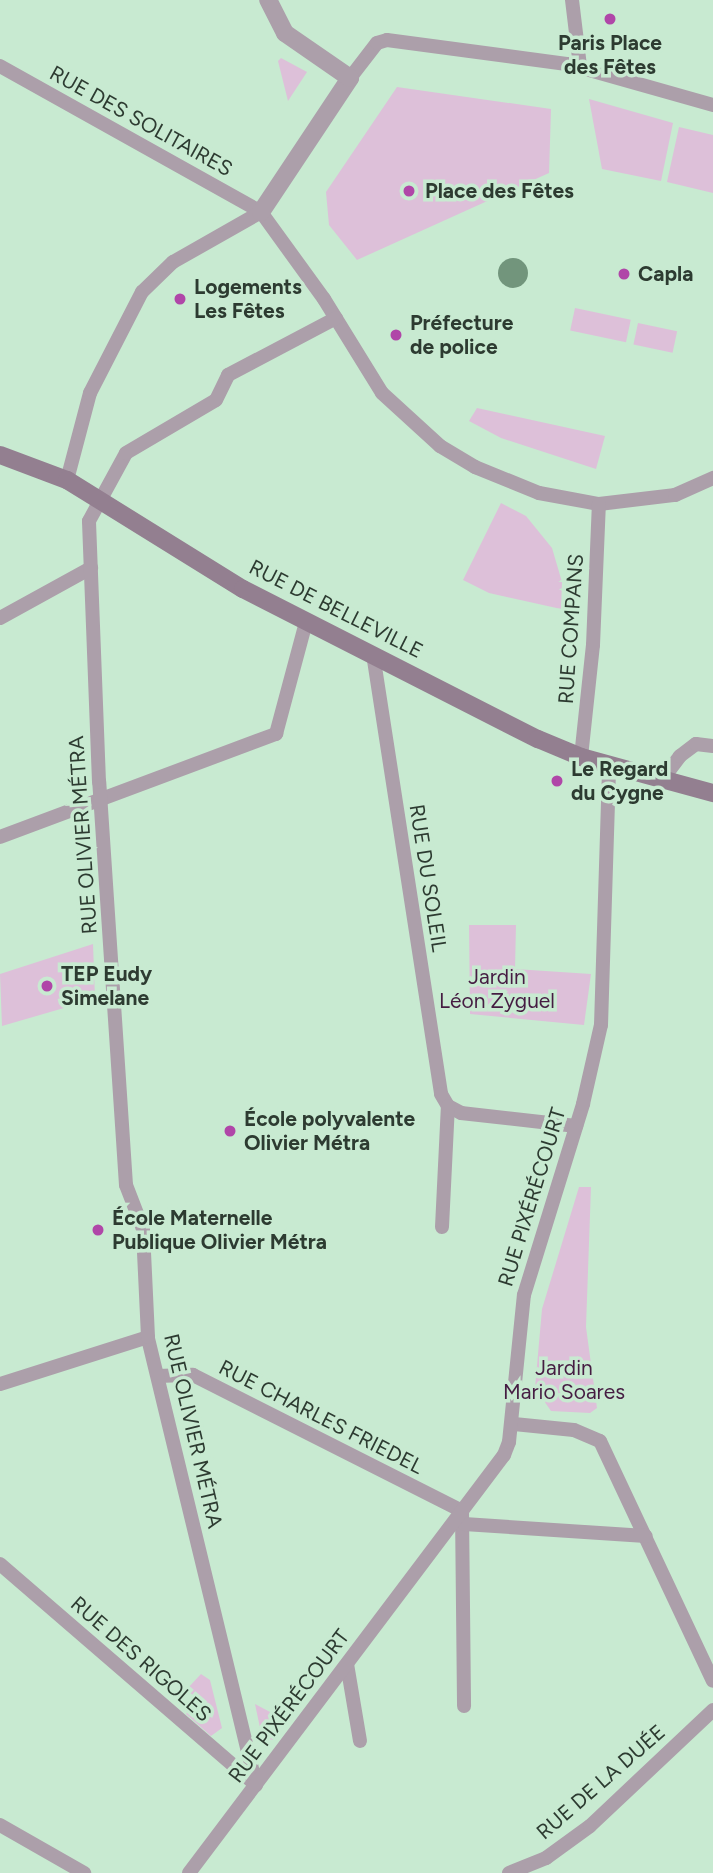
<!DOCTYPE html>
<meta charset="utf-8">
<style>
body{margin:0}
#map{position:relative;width:713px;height:1873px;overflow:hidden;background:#c8ead1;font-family:Figtree,sans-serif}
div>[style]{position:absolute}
.green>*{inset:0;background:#ddc0d9;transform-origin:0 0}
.water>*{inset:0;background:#72957c}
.round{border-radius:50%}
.minor>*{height:14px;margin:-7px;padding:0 7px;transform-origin:7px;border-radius:7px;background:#ac9faa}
.tertiary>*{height:18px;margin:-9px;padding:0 9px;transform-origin:9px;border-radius:9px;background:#ac9faa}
.secondary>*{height:18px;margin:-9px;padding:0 9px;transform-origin:9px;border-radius:9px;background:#937f90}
.dots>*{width:19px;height:19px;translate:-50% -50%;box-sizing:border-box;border:4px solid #c8ead1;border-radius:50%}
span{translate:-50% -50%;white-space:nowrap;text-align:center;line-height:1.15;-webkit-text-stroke:7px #c8ead1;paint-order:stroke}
.poi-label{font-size:21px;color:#2d3b31;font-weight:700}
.left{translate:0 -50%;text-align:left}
.street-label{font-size:21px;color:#2d3b31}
.park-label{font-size:21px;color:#451c42}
</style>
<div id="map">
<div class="green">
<i style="clip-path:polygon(281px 58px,307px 72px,288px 101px,278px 61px)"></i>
<i style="clip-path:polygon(397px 87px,551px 109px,549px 173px,357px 260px,329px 225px,326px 192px)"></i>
<i style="clip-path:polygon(589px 99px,673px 123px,661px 181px,602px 169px)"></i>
<i style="clip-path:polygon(679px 127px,713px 135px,713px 193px,667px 182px)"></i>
<i style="left:575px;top:308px;width:57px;height:23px;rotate:12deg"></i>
<i style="left:638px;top:323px;width:40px;height:22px;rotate:12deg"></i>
<i style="clip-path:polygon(477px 408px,605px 436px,596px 469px,501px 438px,469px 421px)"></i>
<i style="clip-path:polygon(501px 503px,526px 516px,552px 548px,562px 582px,561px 609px,489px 593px,463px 580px)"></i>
<i style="clip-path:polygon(469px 925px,516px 925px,515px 969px,591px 974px,584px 1025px,470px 1014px)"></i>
<i style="clip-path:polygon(93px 944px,95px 999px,2px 1026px,0 974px)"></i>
<i style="clip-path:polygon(579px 1187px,591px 1187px,586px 1327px,597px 1408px,590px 1413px,551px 1411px,535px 1388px,542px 1309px)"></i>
<i style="clip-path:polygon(201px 1674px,210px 1680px,222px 1728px,211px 1736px,186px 1714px,197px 1698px,186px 1690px)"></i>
<i style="clip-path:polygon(255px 1704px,287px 1721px,273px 1740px,262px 1737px)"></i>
</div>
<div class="water">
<i class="round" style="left:498px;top:258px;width:30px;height:30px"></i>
</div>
<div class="minor">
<i style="left:572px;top:0;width:66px;rotate:83.1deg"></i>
<i style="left:0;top:66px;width:299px;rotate:29.2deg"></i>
<i style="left:261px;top:212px;width:107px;rotate:54.1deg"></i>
<i style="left:324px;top:299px;width:110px;rotate:58.3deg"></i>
<i style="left:382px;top:393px;width:79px;rotate:42.4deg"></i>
<i style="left:440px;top:446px;width:41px;rotate:31deg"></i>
<i style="left:475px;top:467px;width:69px;rotate:22.1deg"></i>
<i style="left:539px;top:493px;width:61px;rotate:10.4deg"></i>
<i style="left:599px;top:504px;width:77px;rotate:-6.8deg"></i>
<i style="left:675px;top:495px;width:42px;rotate:-24.1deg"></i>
<i style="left:350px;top:78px;width:44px;rotate:-52.4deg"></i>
<i style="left:377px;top:43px;width:10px;rotate:-17deg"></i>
<i style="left:387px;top:40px;width:183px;rotate:7.6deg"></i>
<i style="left:568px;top:64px;width:151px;rotate:15.8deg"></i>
<i style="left:67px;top:480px;width:90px;rotate:-75.2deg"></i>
<i style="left:90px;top:393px;width:114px;rotate:-62.8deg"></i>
<i style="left:142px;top:292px;width:43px;rotate:-44.1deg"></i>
<i style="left:173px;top:262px;width:101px;rotate:-29.6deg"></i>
<i style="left:0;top:618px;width:104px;rotate:-28.8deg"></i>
<i style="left:373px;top:654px;width:445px;rotate:81.2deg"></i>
<i style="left:441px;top:1094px;width:14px;rotate:60deg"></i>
<i style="left:448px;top:1106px;width:15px;rotate:28deg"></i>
<i style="left:461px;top:1113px;width:116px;rotate:6.4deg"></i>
<i style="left:581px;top:757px;width:113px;rotate:-83.9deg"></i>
<i style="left:593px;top:645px;width:141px;rotate:-87.6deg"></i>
<i style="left:662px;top:780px;width:30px;rotate:-53deg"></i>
<i style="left:680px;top:756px;width:20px;rotate:-37deg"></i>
<i style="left:696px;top:744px;width:17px;rotate:7deg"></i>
<i style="left:0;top:837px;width:295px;rotate:-20.5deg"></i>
<i style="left:276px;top:734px;width:116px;rotate:-75deg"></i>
<i style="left:442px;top:1227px;width:121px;rotate:-87.2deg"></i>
<i style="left:158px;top:1376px;width:35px;rotate:-2deg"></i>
<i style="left:193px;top:1375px;width:301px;rotate:26.8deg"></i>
<i style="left:0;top:1384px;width:155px;rotate:-17.6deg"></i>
<i style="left:514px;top:1424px;width:60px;rotate:5.7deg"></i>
<i style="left:574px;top:1430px;width:28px;rotate:23deg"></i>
<i style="left:600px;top:1441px;width:265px;rotate:64.8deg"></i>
<i style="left:462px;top:1511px;width:195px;rotate:89.4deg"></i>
<i style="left:464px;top:1524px;width:182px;rotate:3.8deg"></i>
<i style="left:0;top:1564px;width:338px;rotate:40.8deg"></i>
<i style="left:347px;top:1664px;width:78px;rotate:80.4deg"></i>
<i style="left:256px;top:1785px;width:461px;rotate:-103.6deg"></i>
<i style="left:148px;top:1337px;width:108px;rotate:-92.7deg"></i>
<i style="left:143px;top:1229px;width:47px;rotate:-111.1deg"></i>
<i style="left:126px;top:1185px;width:404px;rotate:-93.8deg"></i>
<i style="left:99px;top:782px;width:261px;rotate:-92.2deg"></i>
<i style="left:89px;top:521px;width:77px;rotate:-61.4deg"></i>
<i style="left:126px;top:453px;width:104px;rotate:-30.5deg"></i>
<i style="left:216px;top:400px;width:28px;rotate:-64deg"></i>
<i style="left:228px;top:375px;width:122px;rotate:-27.8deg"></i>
<i style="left:0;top:1825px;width:97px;rotate:29.7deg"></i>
<i style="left:189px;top:1873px;width:523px;rotate:-53deg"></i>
<i style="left:504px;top:1455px;width:14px;rotate:-69deg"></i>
<i style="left:509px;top:1442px;width:148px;rotate:-84.2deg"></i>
<i style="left:524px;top:1295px;width:200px;rotate:-72.8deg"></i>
<i style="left:583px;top:1104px;width:81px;rotate:-77.2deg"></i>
<i style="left:601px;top:1025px;width:260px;rotate:-88.2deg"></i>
<i style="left:509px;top:1873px;width:40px;rotate:-22deg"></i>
<i style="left:546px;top:1858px;width:54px;rotate:-36deg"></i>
<i style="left:590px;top:1826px;width:169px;rotate:-43.3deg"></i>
</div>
<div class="tertiary">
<i style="left:261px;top:212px;width:161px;rotate:-56.4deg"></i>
<i style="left:350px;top:78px;width:79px;rotate:-145.3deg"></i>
<i style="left:285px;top:33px;width:37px;rotate:-117deg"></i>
</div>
<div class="secondary">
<i style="left:0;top:455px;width:72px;rotate:20.5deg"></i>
<i style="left:67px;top:480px;width:207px;rotate:31.8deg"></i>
<i style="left:243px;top:589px;width:331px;rotate:27deg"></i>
<i style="left:538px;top:739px;width:47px;rotate:22.7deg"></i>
<i style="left:581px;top:757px;width:137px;rotate:15.3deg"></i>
</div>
<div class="dots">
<i style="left:610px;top:19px;background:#b046a8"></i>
<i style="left:409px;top:191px;background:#b046a8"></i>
<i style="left:624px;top:274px;background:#b046a8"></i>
<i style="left:180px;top:299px;background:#b046a8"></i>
<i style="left:396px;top:335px;background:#b046a8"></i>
<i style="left:557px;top:781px;background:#b046a8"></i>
<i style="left:47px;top:986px;background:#b046a8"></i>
<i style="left:230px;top:1131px;background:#b046a8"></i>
<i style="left:98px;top:1230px;background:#b046a8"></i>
</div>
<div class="poi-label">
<span style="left:610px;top:55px">Paris Place<br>des Fêtes</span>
<span class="left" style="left:425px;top:191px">Place des Fêtes</span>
<span class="left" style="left:638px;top:274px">Capla</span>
<span class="left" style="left:194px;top:299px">Logements<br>Les Fêtes</span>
<span class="left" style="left:410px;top:335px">Préfecture<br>de police</span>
<span class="left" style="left:571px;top:781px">Le Regard<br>du Cygne</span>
<span class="left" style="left:61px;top:986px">TEP Eudy<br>Simelane</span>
<span class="left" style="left:244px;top:1131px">École polyvalente<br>Olivier Métra</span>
<span class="left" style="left:112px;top:1230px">École Maternelle<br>Publique Olivier Métra</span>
</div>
<div class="street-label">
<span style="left:141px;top:121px;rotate:29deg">RUE DES SOLITAIRES</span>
<span style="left:336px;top:609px;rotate:27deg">RUE DE BELLEVILLE</span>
<span style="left:571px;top:629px;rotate:-86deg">RUE COMPANS</span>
<span style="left:83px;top:835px;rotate:-94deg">RUE OLIVIER MÉTRA</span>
<span style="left:428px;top:878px;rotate:81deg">RUE DU SOLEIL</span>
<span style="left:532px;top:1197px;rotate:-73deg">RUE PIXÉRÉCOURT</span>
<span style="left:321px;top:1417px;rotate:27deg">RUE CHARLES FRIEDEL</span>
<span style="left:193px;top:1431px;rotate:77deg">RUE OLIVIER MÉTRA</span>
<span style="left:141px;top:1659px;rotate:41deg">RUE DES RIGOLES</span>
<span style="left:289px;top:1706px;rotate:-53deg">RUE PIXÉRÉCOURT</span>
<span style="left:601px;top:1782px;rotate:-41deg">RUE DE LA DUÉE</span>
</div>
<div class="park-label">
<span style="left:497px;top:989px">Jardin<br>Léon Zyguel</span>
<span style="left:564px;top:1380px">Jardin<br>Mario Soares</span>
</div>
</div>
